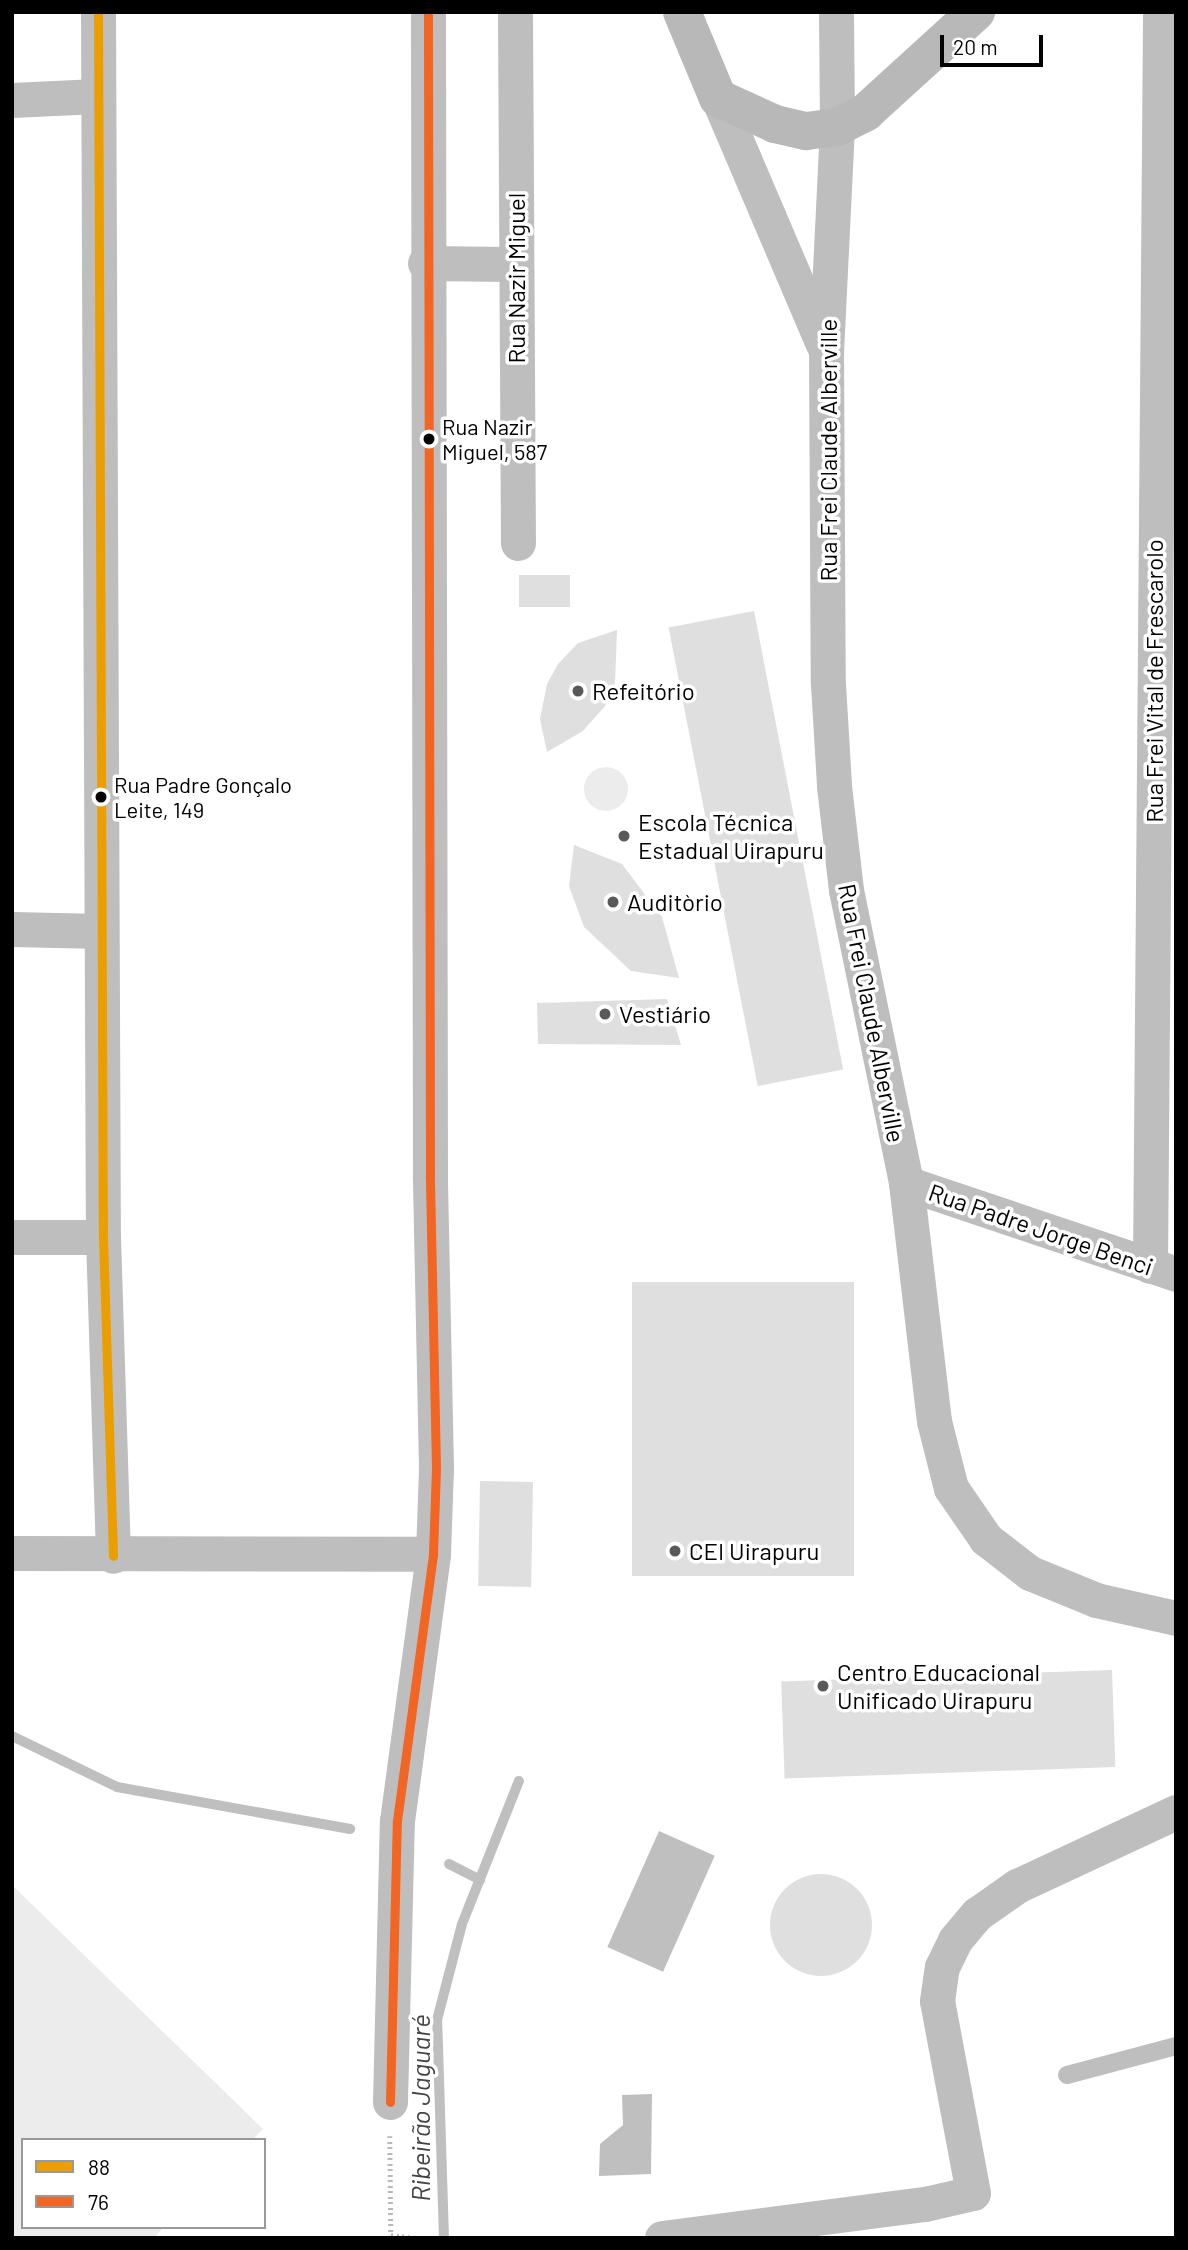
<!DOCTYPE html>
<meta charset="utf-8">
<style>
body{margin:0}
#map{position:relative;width:1188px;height:2250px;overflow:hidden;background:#fff;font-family:Barlow,sans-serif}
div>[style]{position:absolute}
.green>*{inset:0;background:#ececec}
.round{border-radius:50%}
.water>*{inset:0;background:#bfbfbf;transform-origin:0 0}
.stream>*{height:10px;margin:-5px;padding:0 5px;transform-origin:5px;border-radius:5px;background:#bfbfbf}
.building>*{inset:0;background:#dfdfdf;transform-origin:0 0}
.path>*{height:4.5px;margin-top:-2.25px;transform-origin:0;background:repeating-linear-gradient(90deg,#b9b9b9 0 2px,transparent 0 5.5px)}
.service>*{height:18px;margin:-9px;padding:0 9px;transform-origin:9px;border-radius:9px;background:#bebebe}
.minor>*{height:35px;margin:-17.5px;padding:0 17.5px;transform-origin:17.5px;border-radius:17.5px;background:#bebebe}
.secondary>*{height:38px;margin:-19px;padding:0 19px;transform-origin:19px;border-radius:19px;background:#b8b8b8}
.bus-1>*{height:9px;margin:-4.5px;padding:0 4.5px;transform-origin:4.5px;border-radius:4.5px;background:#eb9e00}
.bus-2>*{height:9px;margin:-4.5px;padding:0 4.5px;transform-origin:4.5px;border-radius:4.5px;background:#f26522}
.dots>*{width:19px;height:19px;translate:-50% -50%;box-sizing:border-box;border:4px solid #fff;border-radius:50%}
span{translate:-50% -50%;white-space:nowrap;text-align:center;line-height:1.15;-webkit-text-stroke:7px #fff;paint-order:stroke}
.bus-label{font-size:22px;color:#000}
.left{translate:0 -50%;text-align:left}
.street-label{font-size:24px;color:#000}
.poi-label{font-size:24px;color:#000}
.water-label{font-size:26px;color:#444;font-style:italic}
.frame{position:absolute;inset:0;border:14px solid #000;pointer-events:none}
.legend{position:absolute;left:21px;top:2138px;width:245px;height:91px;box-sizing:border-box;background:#fff;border:2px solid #999;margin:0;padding:9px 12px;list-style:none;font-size:21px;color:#000}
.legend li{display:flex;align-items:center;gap:14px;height:35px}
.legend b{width:35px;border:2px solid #999}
.scale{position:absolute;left:940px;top:35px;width:103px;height:32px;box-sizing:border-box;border:4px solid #000;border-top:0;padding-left:9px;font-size:21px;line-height:24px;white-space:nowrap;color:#000;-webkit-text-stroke:5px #fff;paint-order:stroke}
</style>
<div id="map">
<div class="green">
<i class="round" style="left:584px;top:767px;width:44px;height:44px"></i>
<i style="clip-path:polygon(12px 1885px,263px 2129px,252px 2140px,23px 2140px,23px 2227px,164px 2227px,154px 2238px,12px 2238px)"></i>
</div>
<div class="water">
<i style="left:659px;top:1831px;width:61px;height:127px;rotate:24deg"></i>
<i style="clip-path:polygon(652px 2094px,651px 2174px,599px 2176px,600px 2144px,623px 2125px,622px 2095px)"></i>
</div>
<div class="stream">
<i style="left:12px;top:1736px;width:117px;rotate:25.9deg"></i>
<i style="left:117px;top:1787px;width:237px;rotate:10.2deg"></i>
<i style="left:449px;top:1864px;width:35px;rotate:27deg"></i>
<i style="left:444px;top:2238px;width:218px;rotate:-91.8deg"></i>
<i style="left:437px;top:2020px;width:99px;rotate:-75.4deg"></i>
<i style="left:462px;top:1924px;width:154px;rotate:-68.3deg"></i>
</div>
<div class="building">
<i style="left:519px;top:575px;width:51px;height:32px"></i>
<i style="left:754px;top:611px;width:467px;height:87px;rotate:79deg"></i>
<i style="clip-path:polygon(617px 630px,615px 684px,605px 706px,583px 731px,547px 752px,540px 719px,547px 684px,558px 664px,578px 643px)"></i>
<i style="clip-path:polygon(574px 845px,622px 864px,662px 917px,679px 978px,631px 971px,584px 927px,569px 886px)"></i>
<i style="clip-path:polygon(667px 999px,681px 1045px,538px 1044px,537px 1003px)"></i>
<i style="left:632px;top:1282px;width:222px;height:294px"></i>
<i style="left:480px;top:1481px;width:53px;height:105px;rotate:1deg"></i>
<i style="left:1112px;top:1670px;width:97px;height:331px;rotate:88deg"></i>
<i class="round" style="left:770px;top:1874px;width:102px;height:102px"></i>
</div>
<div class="path">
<i style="left:390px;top:2136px;width:99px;rotate:89.4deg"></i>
<i style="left:391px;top:2235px;width:26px;rotate:7deg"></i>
</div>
<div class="service">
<i style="left:1067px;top:2075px;width:113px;rotate:-14.9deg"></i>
</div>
<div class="minor">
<i style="left:98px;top:12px;width:1225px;rotate:89.77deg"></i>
<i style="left:103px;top:1237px;width:319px;rotate:88.2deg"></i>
<i style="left:515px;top:12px;width:531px;rotate:89.68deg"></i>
<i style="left:836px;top:12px;width:115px;rotate:89.5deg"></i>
<i style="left:837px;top:127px;width:223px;rotate:92.8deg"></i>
<i style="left:826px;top:350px;width:334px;rotate:89.7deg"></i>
<i style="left:828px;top:684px;width:102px;rotate:86.6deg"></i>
<i style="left:834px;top:786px;width:105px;rotate:83.4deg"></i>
<i style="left:846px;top:890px;width:299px;rotate:78.4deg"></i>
<i style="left:906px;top:1183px;width:240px;rotate:83.3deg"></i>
<i style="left:934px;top:1421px;width:69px;rotate:75.8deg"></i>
<i style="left:951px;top:1488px;width:62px;rotate:55.5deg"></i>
<i style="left:986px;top:1539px;width:56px;rotate:37.7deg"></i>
<i style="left:1030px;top:1573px;width:71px;rotate:22.2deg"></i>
<i style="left:1096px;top:1600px;width:82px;rotate:12.7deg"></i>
<i style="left:718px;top:98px;width:267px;rotate:66.9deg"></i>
<i style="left:12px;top:100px;width:85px;rotate:-2.7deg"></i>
<i style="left:425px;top:263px;width:91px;rotate:0.6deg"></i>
<i style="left:12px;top:929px;width:89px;rotate:1.3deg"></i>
<i style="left:906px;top:1183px;width:285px;rotate:18.6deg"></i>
<i style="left:12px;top:1237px;width:91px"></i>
<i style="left:1150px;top:1266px;width:1254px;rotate:-89.54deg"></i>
<i style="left:12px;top:1553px;width:421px;rotate:0.1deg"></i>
<i style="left:390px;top:2102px;width:281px;rotate:-88.6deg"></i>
<i style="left:397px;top:1821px;width:269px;rotate:-82.3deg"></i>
<i style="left:433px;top:1554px;width:86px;rotate:-88deg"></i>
<i style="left:436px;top:1468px;width:293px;rotate:-91.2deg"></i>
<i style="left:430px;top:1175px;width:1163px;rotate:-90.1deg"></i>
<i style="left:662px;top:2238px;width:265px;rotate:-7.4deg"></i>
<i style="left:925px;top:2204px;width:49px;rotate:-12.9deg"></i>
<i style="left:973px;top:2193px;width:195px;rotate:-100.6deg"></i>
<i style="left:937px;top:2001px;width:34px;rotate:-82deg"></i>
<i style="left:942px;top:1967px;width:30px;rotate:-64deg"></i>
<i style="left:955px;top:1940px;width:34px;rotate:-50deg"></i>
<i style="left:977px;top:1914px;width:49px;rotate:-35deg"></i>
<i style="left:1017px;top:1886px;width:175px;rotate:-25deg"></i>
</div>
<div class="secondary">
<i style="left:682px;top:12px;width:93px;rotate:67.3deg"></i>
<i style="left:718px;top:98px;width:63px;rotate:24.5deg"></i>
<i style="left:775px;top:124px;width:32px;rotate:13deg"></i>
<i style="left:806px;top:131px;width:31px;rotate:-7deg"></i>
<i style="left:837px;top:127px;width:33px;rotate:-27deg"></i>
<i style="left:866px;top:112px;width:149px;rotate:-42.3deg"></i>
</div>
<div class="bus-1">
<i style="left:98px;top:12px;width:1225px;rotate:89.77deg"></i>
<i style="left:103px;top:1237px;width:319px;rotate:88.2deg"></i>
</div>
<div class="bus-2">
<i style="left:390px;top:2102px;width:281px;rotate:-88.6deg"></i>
<i style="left:397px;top:1821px;width:269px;rotate:-82.3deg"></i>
<i style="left:433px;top:1554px;width:86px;rotate:-88deg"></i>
<i style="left:436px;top:1468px;width:293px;rotate:-91.2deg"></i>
<i style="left:430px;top:1175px;width:1163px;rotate:-90.1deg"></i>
</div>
<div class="dots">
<i style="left:429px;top:439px;background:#000"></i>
<i style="left:578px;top:691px;background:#595959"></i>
<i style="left:101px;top:797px;background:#000"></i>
<i style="left:624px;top:836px;background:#595959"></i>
<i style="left:613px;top:902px;background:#595959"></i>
<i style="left:605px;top:1014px;background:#595959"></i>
<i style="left:675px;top:1551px;background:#595959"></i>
<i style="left:823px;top:1686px;background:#595959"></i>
</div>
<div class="bus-label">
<span class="left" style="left:442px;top:439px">Rua Nazir<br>Miguel, 587</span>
<span class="left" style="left:114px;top:797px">Rua Padre Gonçalo<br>Leite, 149</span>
</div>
<div class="street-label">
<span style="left:516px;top:278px;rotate:-90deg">Rua Nazir Miguel</span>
<span style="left:828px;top:450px;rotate:-90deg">Rua Frei Claude Alberville</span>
<span style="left:1154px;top:681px;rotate:-90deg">Rua Frei Vital de Frescarolo</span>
<span style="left:872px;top:1013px;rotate:79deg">Rua Frei Claude Alberville</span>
<span style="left:1041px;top:1229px;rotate:19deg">Rua Padre Jorge Benci</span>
</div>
<div class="poi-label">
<span class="left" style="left:592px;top:691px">Refeitório</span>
<span class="left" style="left:638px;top:836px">Escola Técnica<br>Estadual Uirapuru</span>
<span class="left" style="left:627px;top:902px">Auditòrio</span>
<span class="left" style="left:619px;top:1014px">Vestiário</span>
<span class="left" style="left:689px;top:1551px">CEI Uirapuru</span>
<span class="left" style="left:837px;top:1686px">Centro Educacional<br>Unificado Uirapuru</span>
</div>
<div class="water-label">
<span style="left:420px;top:2108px;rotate:-90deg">Ribeirão Jaguaré</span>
</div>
<div class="frame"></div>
<ul class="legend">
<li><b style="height:9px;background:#eb9e00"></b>88</li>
<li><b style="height:9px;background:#f26522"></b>76</li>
</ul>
<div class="scale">20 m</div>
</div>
